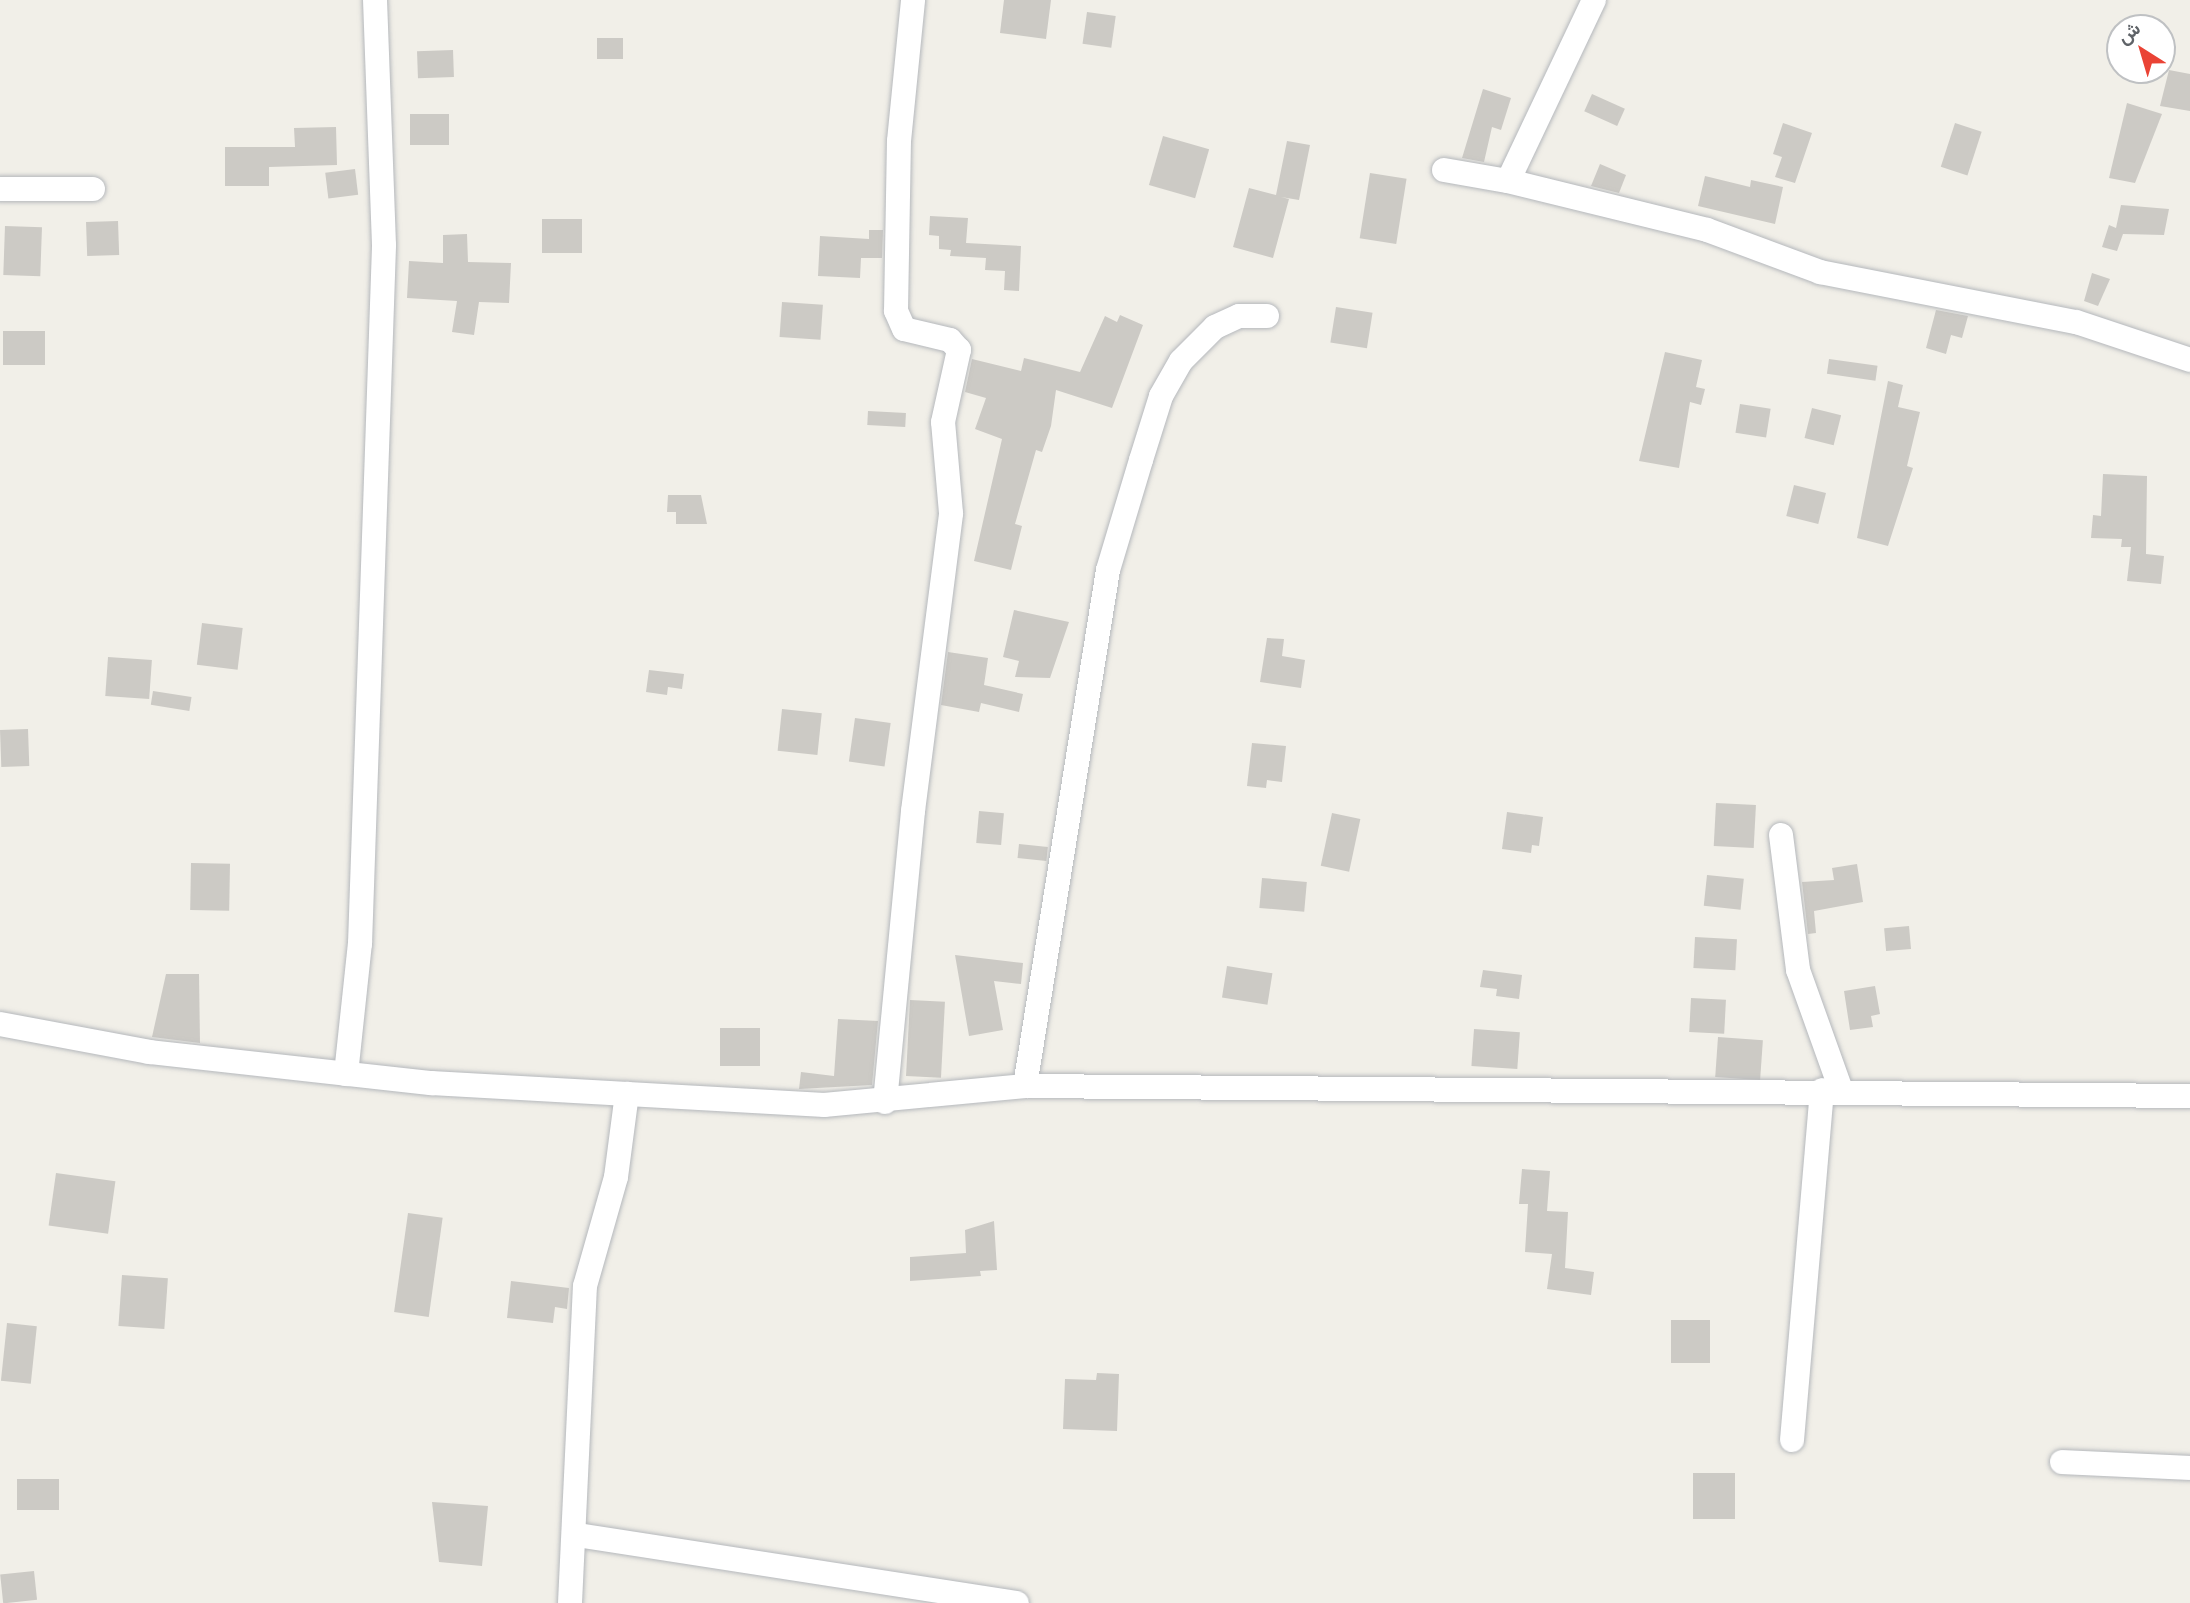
<!DOCTYPE html>
<meta charset="utf-8">
<style>
body{margin:0}
#map{position:relative;width:2190px;height:1603px;overflow:hidden;background:#f1efe8;font-family:"Source Sans 3",Vazirmatn,sans-serif}
div>[style]{position:absolute}
.building>*{inset:0;background:#cccac5;transform-origin:0 0}
.roads{filter:drop-shadow(0 0 2px #b5b8bc) drop-shadow(0 0 2px #b5b8bc)}
.minor>*{height:24px;margin:-12px;padding:0 12px;transform-origin:12px;border-radius:12px;background:#fff}
span{translate:-50% -50%;white-space:nowrap;text-align:center;line-height:1.15;-webkit-text-stroke:7px #fff;paint-order:stroke}
.north{position:absolute;left:2106px;top:14px;width:70px;height:70px;box-sizing:border-box;background:#fff;border:2px solid #bfc1c3;border-radius:50%;rotate:323deg;font-size:19px;font-weight:700;line-height:28px;text-align:center;color:#5f6368}
.north::after{content:'';display:block;margin:auto;width:24px;height:32px;background:#ea4335;clip-path:polygon(50% 0,100% 100%,50% 72%,0 100%)}
</style>
<div id="map">
<div class="building">
<i style="clip-path:polygon(1004px 0,1051px 0,1046px 39px,1000px 33px)"></i>
<i style="left:1087px;top:12px;width:29px;height:32px;rotate:8deg"></i>
<i style="left:597px;top:38px;width:26px;height:21px"></i>
<i style="left:453px;top:50px;width:27px;height:36px;rotate:88deg"></i>
<i style="clip-path:polygon(2169px 70px,2190px 74px,2190px 111px,2160px 106px)"></i>
<i style="clip-path:polygon(1483px 89px,1511px 98px,1501px 130px,1492px 127px,1484px 162px,1462px 158px)"></i>
<i style="left:1592px;top:94px;width:36px;height:19px;rotate:24deg"></i>
<i style="clip-path:polygon(2127px 103px,2162px 114px,2135px 183px,2109px 178px)"></i>
<i style="left:449px;top:114px;width:31px;height:39px;rotate:90deg"></i>
<i style="clip-path:polygon(1783px 123px,1812px 133px,1795px 183px,1775px 177px,1782px 157px,1773px 154px)"></i>
<i style="left:1955px;top:123px;width:28px;height:46px;rotate:18deg"></i>
<i style="clip-path:polygon(336px 127px,337px 165px,269px 167px,269px 186px,225px 186px,225px 147px,295px 147px,294px 128px)"></i>
<i style="left:1163px;top:136px;width:48px;height:51px;rotate:16deg"></i>
<i style="clip-path:polygon(1287px 141px,1310px 145px,1299px 200px,1281px 197px,1289px 199px,1273px 258px,1233px 247px,1249px 188px,1276px 195px)"></i>
<i style="clip-path:polygon(1600px 164px,1626px 175px,1619px 193px,1591px 186px)"></i>
<i style="left:355px;top:169px;width:26px;height:30px;rotate:83deg"></i>
<i style="left:1370px;top:173px;width:37px;height:66px;rotate:9deg"></i>
<i style="clip-path:polygon(1705px 176px,1750px 187px,1751px 180px,1783px 187px,1775px 224px,1698px 206px)"></i>
<i style="clip-path:polygon(2121px 205px,2169px 209px,2164px 235px,2123px 234px,2117px 251px,2102px 247px,2109px 225px,2116px 228px)"></i>
<i style="clip-path:polygon(930px 216px,968px 218px,966px 243px,1021px 246px,1019px 291px,1004px 290px,1005px 271px,985px 270px,986px 258px,950px 256px,951px 250px,939px 249px,939px 236px,929px 235px)"></i>
<i style="left:542px;top:219px;width:40px;height:34px"></i>
<i style="left:118px;top:221px;width:34px;height:32px;rotate:88deg"></i>
<i style="left:5px;top:226px;width:37px;height:49px;rotate:2deg"></i>
<i style="clip-path:polygon(869px 230px,883px 230px,882px 258px,861px 258px,860px 278px,818px 276px,820px 236px,869px 239px)"></i>
<i style="clip-path:polygon(467px 234px,468px 262px,511px 263px,509px 303px,479px 302px,474px 335px,452px 332px,457px 301px,407px 298px,409px 261px,443px 263px,443px 235px)"></i>
<i style="clip-path:polygon(2092px 273px,2110px 279px,2098px 306px,2084px 301px)"></i>
<i style="left:782px;top:302px;width:41px;height:35px;rotate:4deg"></i>
<i style="left:1336px;top:307px;width:37px;height:36px;rotate:9deg"></i>
<i style="clip-path:polygon(1936px 310px,1968px 316px,1962px 338px,1951px 335px,1946px 354px,1926px 348px)"></i>
<i style="clip-path:polygon(1120px 315px,1143px 325px,1112px 408px,1056px 390px,1051px 426px,1042px 452px,1036px 450px,1015px 524px,1022px 526px,1011px 570px,974px 561px,1002px 439px,975px 429px,986px 398px,965px 392px,972px 359px,1021px 371px,1024px 358px,1080px 372px,1105px 316px,1117px 322px)"></i>
<i style="left:45px;top:331px;width:34px;height:42px;rotate:90deg"></i>
<i style="clip-path:polygon(1665px 352px,1702px 360px,1696px 387px,1705px 389px,1701px 405px,1690px 402px,1679px 468px,1639px 461px)"></i>
<i style="left:1829px;top:359px;width:49px;height:15px;rotate:8deg"></i>
<i style="clip-path:polygon(1888px 381px,1903px 385px,1898px 407px,1920px 412px,1907px 466px,1913px 468px,1888px 546px,1857px 538px)"></i>
<i style="left:1740px;top:404px;width:31px;height:29px;rotate:9deg"></i>
<i style="left:1812px;top:408px;width:30px;height:31px;rotate:14deg"></i>
<i style="left:868px;top:411px;width:38px;height:14px;rotate:3deg"></i>
<i style="clip-path:polygon(2103px 474px,2147px 476px,2146px 554px,2164px 556px,2161px 584px,2127px 581px,2131px 547px,2121px 547px,2122px 539px,2091px 538px,2093px 515px,2101px 516px)"></i>
<i style="left:1794px;top:485px;width:33px;height:32px;rotate:14deg"></i>
<i style="clip-path:polygon(668px 495px,701px 495px,707px 524px,676px 524px,676px 512px,667px 512px)"></i>
<i style="clip-path:polygon(1014px 610px,1069px 622px,1050px 678px,1015px 677px,1019px 661px,1003px 657px)"></i>
<i style="left:202px;top:623px;width:41px;height:42px;rotate:7deg"></i>
<i style="clip-path:polygon(1267px 638px,1284px 639px,1282px 656px,1305px 660px,1301px 688px,1260px 682px)"></i>
<i style="clip-path:polygon(948px 652px,988px 658px,984px 685px,1023px 694px,1019px 712px,981px 703px,979px 712px,941px 705px)"></i>
<i style="left:108px;top:657px;width:44px;height:39px;rotate:4deg"></i>
<i style="clip-path:polygon(649px 670px,684px 674px,682px 689px,668px 687px,667px 695px,646px 692px)"></i>
<i style="left:153px;top:691px;width:39px;height:14px;rotate:9deg"></i>
<i style="left:782px;top:709px;width:40px;height:42px;rotate:6deg"></i>
<i style="left:855px;top:718px;width:36px;height:44px;rotate:8deg"></i>
<i style="left:28px;top:729px;width:37px;height:28px;rotate:88deg"></i>
<i style="clip-path:polygon(1252px 743px,1286px 746px,1282px 782px,1267px 780px,1266px 788px,1247px 786px)"></i>
<i style="left:1716px;top:803px;width:40px;height:43px;rotate:3deg"></i>
<i style="left:979px;top:811px;width:25px;height:32px;rotate:5deg"></i>
<i style="clip-path:polygon(1507px 812px,1543px 817px,1539px 846px,1532px 845px,1531px 853px,1502px 849px)"></i>
<i style="left:1332px;top:813px;width:29px;height:54px;rotate:12deg"></i>
<i style="left:1019px;top:844px;width:29px;height:14px;rotate:6deg"></i>
<i style="left:191px;top:863px;width:39px;height:47px;rotate:1deg"></i>
<i style="clip-path:polygon(1857px 864px,1863px 902px,1814px 911px,1816px 933px,1808px 934px,1802px 882px,1834px 880px,1832px 868px)"></i>
<i style="left:1707px;top:875px;width:37px;height:31px;rotate:6deg"></i>
<i style="left:1262px;top:878px;width:45px;height:30px;rotate:5deg"></i>
<i style="left:1909px;top:926px;width:23px;height:25px;rotate:85deg"></i>
<i style="left:1695px;top:937px;width:42px;height:31px;rotate:3deg"></i>
<i style="clip-path:polygon(955px 955px,1023px 963px,1021px 984px,994px 981px,1003px 1030px,969px 1036px)"></i>
<i style="left:1227px;top:966px;width:46px;height:32px;rotate:9deg"></i>
<i style="clip-path:polygon(1483px 970px,1522px 975px,1519px 999px,1496px 996px,1497px 989px,1480px 987px)"></i>
<i style="clip-path:polygon(166px 974px,199px 974px,200px 1043px,152px 1037px)"></i>
<i style="clip-path:polygon(1875px 986px,1880px 1014px,1871px 1016px,1873px 1027px,1850px 1030px,1844px 991px)"></i>
<i style="left:1691px;top:998px;width:35px;height:34px;rotate:3deg"></i>
<i style="left:910px;top:1000px;width:35px;height:76px;rotate:3deg"></i>
<i style="clip-path:polygon(838px 1019px,878px 1021px,872px 1085px,799px 1089px,801px 1072px,834px 1076px)"></i>
<i style="left:720px;top:1028px;width:40px;height:38px"></i>
<i style="left:1474px;top:1029px;width:46px;height:37px;rotate:4deg"></i>
<i style="left:1718px;top:1037px;width:45px;height:40px;rotate:4deg"></i>
<i style="clip-path:polygon(1522px 1169px,1550px 1171px,1547px 1211px,1568px 1212px,1565px 1268px,1594px 1272px,1591px 1295px,1547px 1289px,1552px 1254px,1525px 1252px,1528px 1204px,1519px 1204px)"></i>
<i style="left:56px;top:1173px;width:60px;height:53px;rotate:8deg"></i>
<i style="left:408px;top:1213px;width:35px;height:100px;rotate:8deg"></i>
<i style="clip-path:polygon(994px 1221px,997px 1270px,980px 1271px,981px 1276px,910px 1281px,910px 1257px,966px 1253px,965px 1230px)"></i>
<i style="left:122px;top:1275px;width:46px;height:51px;rotate:4deg"></i>
<i style="clip-path:polygon(511px 1281px,569px 1288px,567px 1309px,555px 1307px,553px 1323px,507px 1318px)"></i>
<i style="left:1710px;top:1320px;width:43px;height:39px;rotate:90deg"></i>
<i style="left:7px;top:1323px;width:30px;height:58px;rotate:6deg"></i>
<i style="clip-path:polygon(1097px 1373px,1119px 1374px,1117px 1431px,1063px 1429px,1065px 1379px,1096px 1380px)"></i>
<i style="left:1693px;top:1473px;width:42px;height:46px"></i>
<i style="left:59px;top:1479px;width:31px;height:42px;rotate:90deg"></i>
<i style="clip-path:polygon(432px 1502px,488px 1506px,482px 1566px,439px 1562px)"></i>
<i style="left:34px;top:1571px;width:29px;height:34px;rotate:84deg"></i>
</div>
<div class="roads">
<div class="minor">
<i style="left:1594px;top:0;width:200px;rotate:115.4deg"></i>
<i style="left:1508px;top:181px;width:205px;rotate:13.8deg"></i>
<i style="left:1707px;top:230px;width:121px;rotate:20.4deg"></i>
<i style="left:1820px;top:272px;width:261px;rotate:11.1deg"></i>
<i style="left:2076px;top:322px;width:120px;rotate:18.4deg"></i>
<i style="left:1444px;top:170px;width:65px;rotate:9.8deg"></i>
<i style="left:0;top:189px;width:93px"></i>
<i style="left:1781px;top:835px;width:136px;rotate:82.8deg"></i>
<i style="left:1798px;top:970px;width:127px;rotate:70.3deg"></i>
<i style="left:0;top:1024px;width:152px;rotate:10.6deg"></i>
<i style="left:149px;top:1052px;width:284px;rotate:6.3deg"></i>
<i style="left:431px;top:1083px;width:394px;rotate:3.2deg"></i>
<i style="left:824px;top:1105px;width:202px;rotate:-5.4deg"></i>
<i style="left:1025px;top:1086px;width:1165px;rotate:0.49deg"></i>
<i style="left:346px;top:1074px;width:131px;rotate:-83.9deg"></i>
<i style="left:360px;top:944px;width:699px;rotate:-88.03deg"></i>
<i style="left:384px;top:245px;width:245px;rotate:-92.1deg"></i>
<i style="left:1025px;top:1086px;width:523px;rotate:-80.86deg"></i>
<i style="left:1108px;top:570px;width:115px;rotate:-73.3deg"></i>
<i style="left:1141px;top:460px;width:67px;rotate:-72.6deg"></i>
<i style="left:1161px;top:396px;width:40px;rotate:-60.3deg"></i>
<i style="left:1181px;top:361px;width:48px;rotate:-45deg"></i>
<i style="left:1215px;top:327px;width:26px;rotate:-25deg"></i>
<i style="left:1239px;top:316px;width:28px"></i>
<i style="left:885px;top:1102px;width:292px;rotate:-84.5deg"></i>
<i style="left:913px;top:811px;width:300px;rotate:-82.7deg"></i>
<i style="left:951px;top:513px;width:91px;rotate:-95deg"></i>
<i style="left:943px;top:422px;width:74px;rotate:-77.5deg"></i>
<i style="left:959px;top:350px;width:13px;rotate:-132deg"></i>
<i style="left:950px;top:340px;width:47px;rotate:-166.6deg"></i>
<i style="left:904px;top:329px;width:20px;rotate:-114deg"></i>
<i style="left:896px;top:311px;width:170px;rotate:-89deg"></i>
<i style="left:899px;top:141px;width:142px;rotate:-84.3deg"></i>
<i style="left:1792px;top:1440px;width:351px;rotate:-85.1deg"></i>
<i style="left:2062px;top:1462px;width:128px;rotate:2.7deg"></i>
<i style="left:577px;top:1535px;width:445px;rotate:8.8deg"></i>
<i style="left:570px;top:1603px;width:317px;rotate:-87.3deg"></i>
<i style="left:585px;top:1286px;width:113px;rotate:-74.1deg"></i>
<i style="left:616px;top:1177px;width:84px;rotate:-82.5deg"></i>
</div>
</div>
<div class="north">ش</div>
</div>
